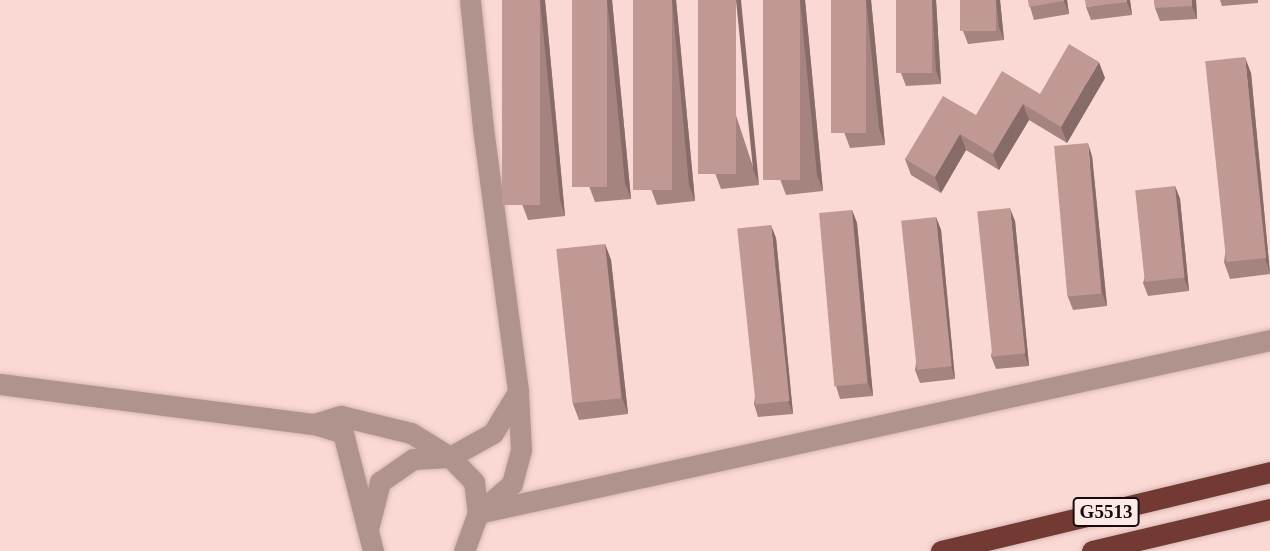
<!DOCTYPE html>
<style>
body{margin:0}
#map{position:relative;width:1270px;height:551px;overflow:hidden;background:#fad8d3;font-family:"Times New Roman",serif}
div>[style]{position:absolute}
.roads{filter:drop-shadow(0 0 2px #d6b7b3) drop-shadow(0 0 2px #d6b7b3)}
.minor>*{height:21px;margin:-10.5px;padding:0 10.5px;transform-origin:10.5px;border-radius:10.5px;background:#b1938e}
.tertiary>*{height:21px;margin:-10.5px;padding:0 10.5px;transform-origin:10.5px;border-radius:10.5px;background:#b1938e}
.motorway>*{height:21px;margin:-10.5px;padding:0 10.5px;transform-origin:10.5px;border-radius:10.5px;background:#733933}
.wall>*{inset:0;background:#a5847f}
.shaded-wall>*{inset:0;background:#866b68}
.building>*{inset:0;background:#c09994;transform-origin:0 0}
span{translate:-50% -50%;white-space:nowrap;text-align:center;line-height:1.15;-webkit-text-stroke:5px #fbeae7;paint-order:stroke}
.shield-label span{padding:2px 5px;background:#fbeae7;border:2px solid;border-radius:5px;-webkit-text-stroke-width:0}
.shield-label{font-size:19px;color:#180b09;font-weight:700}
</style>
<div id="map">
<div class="roads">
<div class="minor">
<i style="left:470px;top:0;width:129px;rotate:84.2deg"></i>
<i style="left:0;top:384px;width:317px;rotate:7.3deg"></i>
</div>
<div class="tertiary">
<i style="left:483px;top:128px;width:266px;rotate:82.4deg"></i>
<i style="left:518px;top:392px;width:58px;rotate:87deg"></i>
<i style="left:521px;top:450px;width:35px;rotate:105deg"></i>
<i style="left:512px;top:484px;width:45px;rotate:139.5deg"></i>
<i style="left:478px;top:513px;width:811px;rotate:-12.32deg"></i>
<i style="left:314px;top:424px;width:28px;rotate:-17deg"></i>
<i style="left:341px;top:416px;width:72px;rotate:13.7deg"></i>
<i style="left:411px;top:433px;width:46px;rotate:31.6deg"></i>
<i style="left:450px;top:457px;width:49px;rotate:-29.2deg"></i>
<i style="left:493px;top:433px;width:48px;rotate:-58.6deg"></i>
<i style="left:314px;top:424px;width:30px;rotate:17deg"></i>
<i style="left:343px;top:433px;width:122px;rotate:75.7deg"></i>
<i style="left:368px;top:529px;width:49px;rotate:-75.7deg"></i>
<i style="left:380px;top:482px;width:40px;rotate:-34.9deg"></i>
<i style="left:413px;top:459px;width:37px;rotate:-3deg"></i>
<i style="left:450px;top:457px;width:35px;rotate:46deg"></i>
<i style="left:474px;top:482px;width:31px;rotate:83deg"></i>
<i style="left:478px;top:513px;width:40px;rotate:110.2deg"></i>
</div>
<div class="motorway">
<i style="left:941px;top:551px;width:338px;rotate:-13.5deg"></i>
<i style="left:1092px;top:551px;width:183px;rotate:-13.3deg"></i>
</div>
</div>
<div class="wall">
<i style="clip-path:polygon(502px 0,545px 0,565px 216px,528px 220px,522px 204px)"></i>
<i style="clip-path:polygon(572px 0,612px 0,631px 199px,595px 202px,589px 186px)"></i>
<i style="clip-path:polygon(633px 0,676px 0,695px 201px,657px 205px,651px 189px)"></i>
<i style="clip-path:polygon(698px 0,759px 185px,721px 189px,715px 173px)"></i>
<i style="clip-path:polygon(763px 0,805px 0,823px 191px,786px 195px,780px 179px)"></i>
<i style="clip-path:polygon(831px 0,871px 0,885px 145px,850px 148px,844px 132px)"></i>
<i style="clip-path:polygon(896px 0,936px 0,941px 84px,906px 86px,901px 73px)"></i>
<i style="clip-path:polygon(960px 0,1000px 0,1004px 40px,968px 44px,963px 31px)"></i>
<i style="clip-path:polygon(1028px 0,1067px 0,1069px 14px,1034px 20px)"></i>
<i style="clip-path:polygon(1130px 0,1132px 15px,1091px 20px,1086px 7px)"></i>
<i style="clip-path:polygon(1154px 0,1196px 0,1197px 19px,1160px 21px,1155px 8px)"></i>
<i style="clip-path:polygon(1220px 0,1258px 0,1258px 3px,1222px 6px)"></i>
<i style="clip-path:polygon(1251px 73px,1270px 274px,1230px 279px,1224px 262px)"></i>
<i style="clip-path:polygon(1105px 78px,1067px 143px,1029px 120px,999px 170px,966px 150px,941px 193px,911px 175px,905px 159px,976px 115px,1040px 94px)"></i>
<i style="clip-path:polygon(1092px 156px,1107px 306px,1073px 310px,1068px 297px)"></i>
<i style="clip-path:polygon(1175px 186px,1180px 199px,1189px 291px,1148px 296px,1143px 283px)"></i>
<i style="clip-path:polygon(852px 210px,857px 223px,873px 396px,840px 399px,836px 386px)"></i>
<i style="clip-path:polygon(936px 217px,941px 230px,955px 379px,920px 383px,915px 370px)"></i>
<i style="clip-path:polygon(1015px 221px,1029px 366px,996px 369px,991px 356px)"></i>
<i style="clip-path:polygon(776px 238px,793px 414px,758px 417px,754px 404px)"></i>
<i style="clip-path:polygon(605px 244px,611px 260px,628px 414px,579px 420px,573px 404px)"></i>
</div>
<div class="shaded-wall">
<i style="clip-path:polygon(540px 0,545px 0,565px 216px,560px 200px)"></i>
<i style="clip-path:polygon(607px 0,612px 0,631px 199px,625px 183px)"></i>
<i style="clip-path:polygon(672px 0,676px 0,695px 201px,689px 185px)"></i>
<i style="clip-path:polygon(736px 0,741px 0,759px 185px,753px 169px)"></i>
<i style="clip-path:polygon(800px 0,805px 0,823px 191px,817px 175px)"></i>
<i style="clip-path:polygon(866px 0,871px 0,885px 145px,879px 128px)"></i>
<i style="clip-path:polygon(932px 0,936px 0,941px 84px,936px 71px)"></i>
<i style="clip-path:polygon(996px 0,1000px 0,1004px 40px,999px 27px)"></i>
<i style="clip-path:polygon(1064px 0,1067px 0,1069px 14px,1064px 1px)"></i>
<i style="clip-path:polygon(1127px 0,1130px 0,1132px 15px,1127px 2px)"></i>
<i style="clip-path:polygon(1192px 0,1196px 0,1197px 19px,1192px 6px)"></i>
<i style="clip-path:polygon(1245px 57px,1251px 73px,1270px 273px,1265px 258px)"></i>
<i style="clip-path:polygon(1099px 62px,1105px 78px,1067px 143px,1061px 127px)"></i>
<i style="clip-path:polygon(1023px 104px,1029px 120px,999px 170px,993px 154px)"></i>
<i style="clip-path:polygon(960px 134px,966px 150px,941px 193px,935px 177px)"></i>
<i style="clip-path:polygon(1088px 143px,1092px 156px,1107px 306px,1102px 293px)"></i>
<i style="clip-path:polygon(1175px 186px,1180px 199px,1189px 291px,1184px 278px)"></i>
<i style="clip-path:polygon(1010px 208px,1015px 221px,1029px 366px,1024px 353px)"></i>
<i style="clip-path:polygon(852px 210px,857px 223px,873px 396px,868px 383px)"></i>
<i style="clip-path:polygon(936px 217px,941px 230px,955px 379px,951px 366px)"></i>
<i style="clip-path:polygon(771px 225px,776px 238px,793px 414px,788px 401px)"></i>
<i style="clip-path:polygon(605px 244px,611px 260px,628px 414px,622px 398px)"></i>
</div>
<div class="building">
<i style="left:502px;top:0;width:38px;height:205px"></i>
<i style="left:572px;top:0;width:35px;height:187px"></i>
<i style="left:633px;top:0;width:39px;height:190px"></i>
<i style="left:698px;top:0;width:38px;height:174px"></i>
<i style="left:763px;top:0;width:37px;height:180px"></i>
<i style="left:831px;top:0;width:35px;height:133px"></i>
<i style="left:896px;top:0;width:36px;height:73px"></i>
<i style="left:960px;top:0;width:36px;height:31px"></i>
<i style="clip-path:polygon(1028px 0,1064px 0,1064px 1px,1029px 7px)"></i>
<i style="clip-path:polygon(1085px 0,1127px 0,1127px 2px,1086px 7px)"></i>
<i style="clip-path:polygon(1154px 0,1192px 0,1192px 6px,1155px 8px)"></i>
<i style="clip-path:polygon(1069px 44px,1099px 62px,1061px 127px,1023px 104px,993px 154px,960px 134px,935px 177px,905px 159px,943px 96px,976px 115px,1002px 71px,1040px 94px)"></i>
<i style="left:1245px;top:57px;width:202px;height:40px;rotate:84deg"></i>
<i style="left:1088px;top:143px;width:151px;height:34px;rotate:85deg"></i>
<i style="left:1175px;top:186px;width:92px;height:40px;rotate:84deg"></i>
<i style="left:1010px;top:208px;width:146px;height:33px;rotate:84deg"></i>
<i style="left:852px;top:210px;width:174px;height:33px;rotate:85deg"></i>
<i style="left:936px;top:217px;width:150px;height:35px;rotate:84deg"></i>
<i style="left:771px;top:225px;width:177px;height:34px;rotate:84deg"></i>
<i style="left:605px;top:244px;width:155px;height:49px;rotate:84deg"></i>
</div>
<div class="shield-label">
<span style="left:1106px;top:512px">G5513</span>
</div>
</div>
